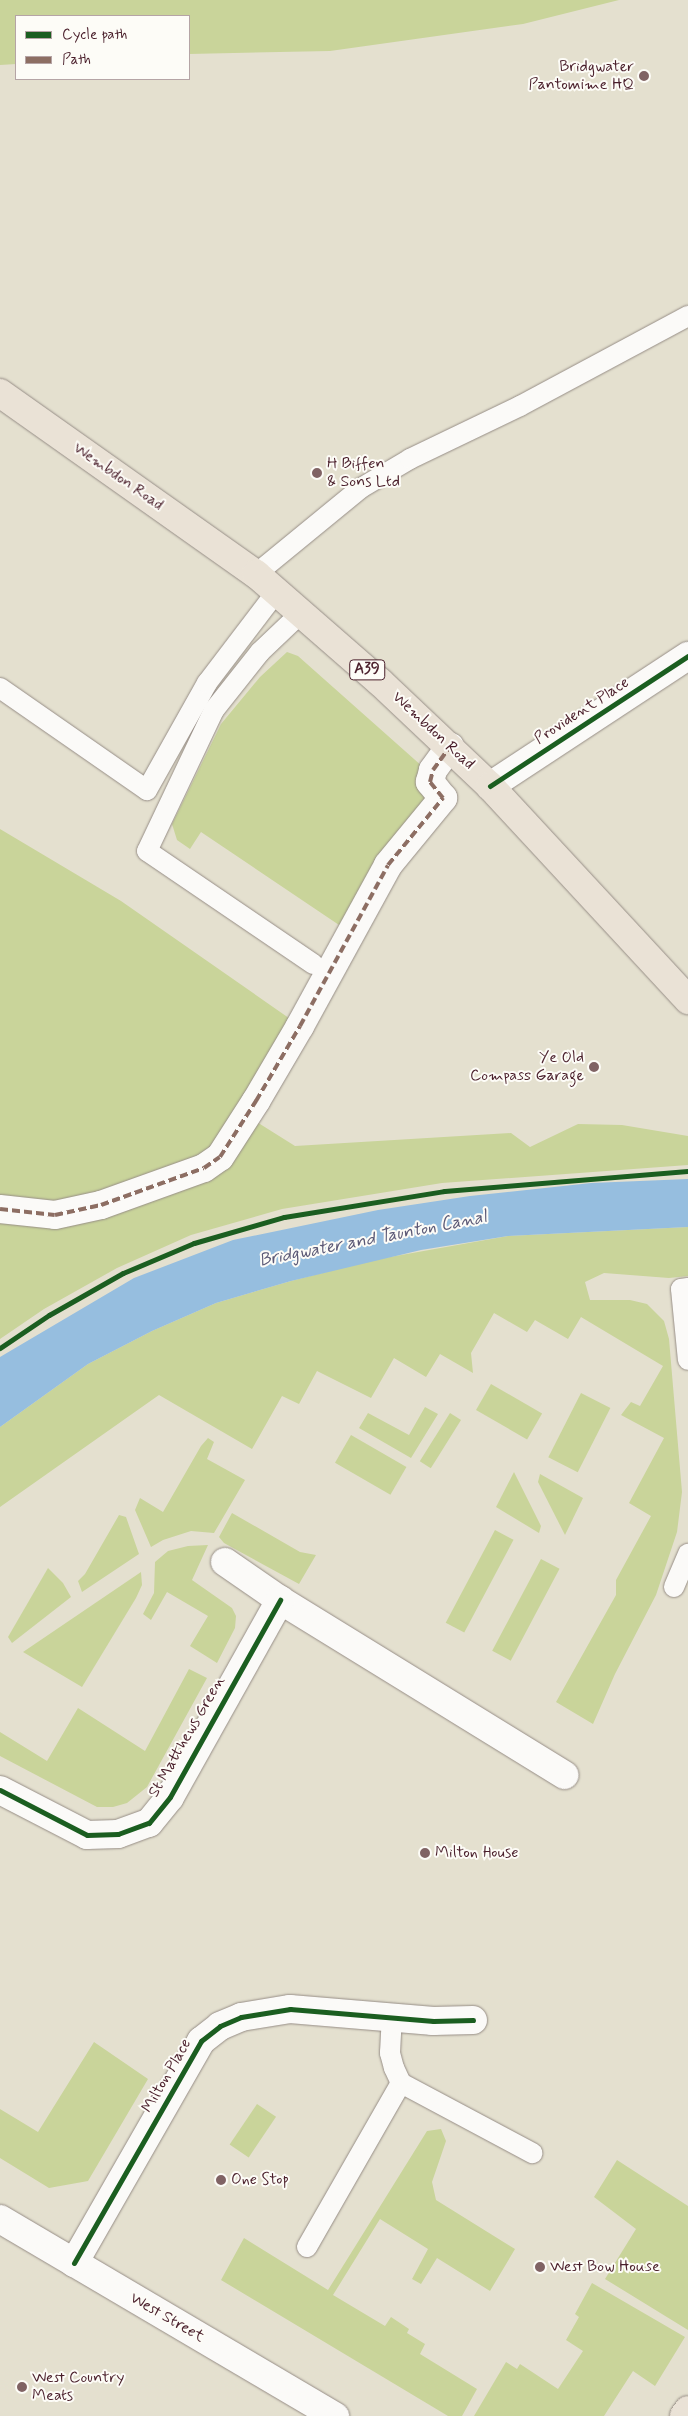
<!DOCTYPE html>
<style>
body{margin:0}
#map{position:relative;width:688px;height:2416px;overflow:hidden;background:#e4e0cf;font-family:Mynerve,sans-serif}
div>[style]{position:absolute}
.green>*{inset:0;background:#c9d49a;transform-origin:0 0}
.water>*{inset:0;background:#96bedf}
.roads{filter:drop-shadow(0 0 1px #968d86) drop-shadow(0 0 1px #968d86)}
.service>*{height:20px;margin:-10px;padding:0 10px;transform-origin:10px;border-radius:10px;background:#fbfaf8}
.pedestrian>*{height:28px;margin:-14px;padding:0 14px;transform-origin:14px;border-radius:14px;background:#fbfaf8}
.minor>*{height:28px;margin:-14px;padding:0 14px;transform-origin:14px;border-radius:14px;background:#fbfaf8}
.primary>*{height:28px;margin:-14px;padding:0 14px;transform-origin:14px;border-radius:14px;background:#eae2d6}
.quiet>*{height:4px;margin-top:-2px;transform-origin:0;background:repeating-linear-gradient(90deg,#8d6e63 0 8px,transparent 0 12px)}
.cycleway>*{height:5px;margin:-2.5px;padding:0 2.5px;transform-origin:2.5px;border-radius:2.5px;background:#1b5e20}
.dots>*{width:14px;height:14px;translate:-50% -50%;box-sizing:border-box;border:2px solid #fdfcf7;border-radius:50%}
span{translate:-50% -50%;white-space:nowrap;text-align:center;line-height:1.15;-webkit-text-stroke:4px #fdfcf7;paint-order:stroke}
.shield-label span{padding:1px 4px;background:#fdfcf7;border:1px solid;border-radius:4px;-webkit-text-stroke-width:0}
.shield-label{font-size:15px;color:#4a1f2b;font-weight:700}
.poi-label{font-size:16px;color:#4a1f2b}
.right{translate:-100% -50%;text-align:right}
.left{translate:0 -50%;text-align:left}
.street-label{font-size:16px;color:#4a1f2b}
.water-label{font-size:18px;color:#5b5976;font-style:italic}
.legend{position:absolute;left:15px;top:15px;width:175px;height:65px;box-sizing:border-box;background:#fdfcf7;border:1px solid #b5a4a5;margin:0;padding:6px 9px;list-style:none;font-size:15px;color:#4a1f2b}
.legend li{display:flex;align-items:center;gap:10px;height:25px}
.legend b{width:25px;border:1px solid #b5a4a5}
</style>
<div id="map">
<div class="green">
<i style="clip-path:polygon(0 0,619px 0,523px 24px,330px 51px,189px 54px,189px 16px,16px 16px,16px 64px,0 65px)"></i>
<i style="clip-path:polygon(287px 652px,298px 656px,423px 767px,433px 801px,345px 929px,201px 832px,190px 849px,177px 840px,172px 824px,221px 724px,260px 677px)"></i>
<i style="clip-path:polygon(0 829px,121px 901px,296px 1023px,252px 1119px,295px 1146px,511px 1133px,530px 1147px,578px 1124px,622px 1125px,688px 1136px,688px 1165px,442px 1183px,282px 1209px,191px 1235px,117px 1268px,44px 1309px,0 1339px)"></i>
<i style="clip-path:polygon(688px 1227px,688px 1276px,669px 1278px,604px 1273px,585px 1282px,590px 1300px,630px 1300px,647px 1304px,664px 1321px,669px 1339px,682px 1492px,677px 1532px,656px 1595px,615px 1674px,593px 1724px,556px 1702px,616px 1595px,616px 1580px,651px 1516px,629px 1503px,664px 1438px,621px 1415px,631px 1402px,640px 1406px,663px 1366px,581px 1317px,568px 1339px,535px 1320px,527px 1332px,494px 1313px,471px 1353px,473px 1373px,440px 1354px,426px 1377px,394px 1358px,371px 1398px,317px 1371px,299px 1404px,282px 1396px,252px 1449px,159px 1395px,0 1507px,0 1427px,88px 1364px,152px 1331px,216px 1303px,291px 1281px,373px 1260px,508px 1236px)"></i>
<i style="left:491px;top:1384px;width:59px;height:30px;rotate:30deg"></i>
<i style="left:581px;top:1393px;width:33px;height:72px;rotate:27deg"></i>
<i style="clip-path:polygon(425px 1407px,438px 1414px,411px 1458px,359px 1428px,368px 1413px,409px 1435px)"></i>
<i style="left:450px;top:1413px;width:13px;height:57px;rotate:32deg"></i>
<i style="left:351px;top:1435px;width:64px;height:32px;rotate:30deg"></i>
<i style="clip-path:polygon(208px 1438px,214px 1442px,207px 1459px,245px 1480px,214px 1533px,191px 1531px,163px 1540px,151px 1547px,135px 1510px,140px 1498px,163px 1512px,201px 1446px)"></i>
<i style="clip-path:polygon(514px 1472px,541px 1526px,539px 1533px,496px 1507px)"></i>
<i style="clip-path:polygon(540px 1474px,583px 1498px,565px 1535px,538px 1482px)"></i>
<i style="clip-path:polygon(232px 1513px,300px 1552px,316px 1555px,299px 1584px,224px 1543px,219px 1537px)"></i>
<i style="clip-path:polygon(119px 1515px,126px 1517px,139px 1554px,82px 1592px,78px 1581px,85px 1574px)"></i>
<i style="left:495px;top:1530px;width:21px;height:105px;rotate:28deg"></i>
<i style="clip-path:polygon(208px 1545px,192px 1580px,232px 1608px,236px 1616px,235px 1628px,217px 1663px,190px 1646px,208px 1616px,167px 1592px,151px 1620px,143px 1614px,154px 1593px,155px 1562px,168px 1551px,188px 1546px)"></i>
<i style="left:541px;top:1559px;width:21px;height:104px;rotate:28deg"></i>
<i style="clip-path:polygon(48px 1568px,63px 1583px,71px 1597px,12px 1643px,8px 1637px)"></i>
<i style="clip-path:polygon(141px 1572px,142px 1585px,136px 1598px,82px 1687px,23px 1652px)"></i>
<i style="clip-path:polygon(189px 1669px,207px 1678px,147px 1787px,127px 1803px,113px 1807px,97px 1807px,0 1756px,0 1732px,47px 1761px,78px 1708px,145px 1751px)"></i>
<i style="clip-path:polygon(94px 2042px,148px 2079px,88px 2181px,49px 2188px,0 2158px,0 2109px,38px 2132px)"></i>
<i style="left:257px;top:2104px;width:23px;height:49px;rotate:34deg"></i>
<i style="clip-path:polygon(441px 2129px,446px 2141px,432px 2182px,436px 2200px,515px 2249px,490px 2291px,437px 2258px,421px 2284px,412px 2279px,428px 2249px,380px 2219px,333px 2295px,385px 2326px,391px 2317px,409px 2329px,407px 2333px,425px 2344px,420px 2354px,477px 2389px,462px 2416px,448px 2416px,221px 2280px,244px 2238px,328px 2290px,427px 2131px)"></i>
<i style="clip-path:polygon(617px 2160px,688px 2206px,688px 2330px,605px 2279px,636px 2229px,594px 2197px)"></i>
<i style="clip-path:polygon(592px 2283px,685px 2337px,655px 2386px,633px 2371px,604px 2416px,474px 2416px,506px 2362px,517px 2369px,520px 2364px,558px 2389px,583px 2351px,566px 2340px,579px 2317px,575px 2314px)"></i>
</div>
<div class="water">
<i style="clip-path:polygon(688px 1179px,688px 1227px,508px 1236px,421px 1250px,291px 1281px,216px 1303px,152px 1331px,88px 1364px,0 1427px,0 1357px,134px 1278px,233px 1240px,378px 1210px,470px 1196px,591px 1183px)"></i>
</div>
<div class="roads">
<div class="service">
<i style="left:256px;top:574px;width:136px;rotate:-39.3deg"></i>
<i style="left:361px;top:488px;width:57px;rotate:-30.6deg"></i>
<i style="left:410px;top:459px;width:122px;rotate:-25.7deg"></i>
<i style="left:520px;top:406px;width:191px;rotate:-28.2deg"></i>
<i style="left:301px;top:613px;width:57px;rotate:136.4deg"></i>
<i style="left:260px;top:652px;width:74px;rotate:128.4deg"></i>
<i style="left:214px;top:710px;width:156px;rotate:115.4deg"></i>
<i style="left:147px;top:851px;width:201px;rotate:34.2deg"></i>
<i style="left:0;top:688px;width:179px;rotate:34.8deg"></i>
<i style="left:147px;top:790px;width:123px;rotate:-60.7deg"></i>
<i style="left:207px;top:683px;width:116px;rotate:-52.7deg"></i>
<i style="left:688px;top:1288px;width:7px;rotate:172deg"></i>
<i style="left:681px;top:1289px;width:71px;rotate:84.4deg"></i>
<i style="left:674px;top:1587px;width:36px;rotate:-67deg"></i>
<i style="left:401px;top:2083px;width:149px;rotate:28.1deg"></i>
<i style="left:307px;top:2247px;width:189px;rotate:-60.2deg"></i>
<i style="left:401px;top:2083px;width:17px;rotate:-115deg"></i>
<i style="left:394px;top:2068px;width:16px;rotate:-105deg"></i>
<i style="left:390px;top:2053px;width:36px;rotate:-87deg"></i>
</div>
<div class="pedestrian">
<i style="left:0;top:1209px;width:55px;rotate:6.2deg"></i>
<i style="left:55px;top:1215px;width:47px;rotate:-12.3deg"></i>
<i style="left:101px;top:1205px;width:109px;rotate:-19.8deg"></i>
<i style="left:204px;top:1168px;width:19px;rotate:-35deg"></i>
<i style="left:220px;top:1157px;width:67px;rotate:-57.3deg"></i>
<i style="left:256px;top:1101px;width:87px;rotate:-59.6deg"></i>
<i style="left:300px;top:1026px;width:183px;rotate:-61.3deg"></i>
<i style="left:388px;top:865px;width:87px;rotate:-50.6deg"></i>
<i style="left:443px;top:798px;width:21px;rotate:-129deg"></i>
<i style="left:430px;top:782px;width:12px;rotate:-76deg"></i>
<i style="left:433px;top:770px;width:29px;rotate:-54deg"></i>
</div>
<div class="minor">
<i style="left:490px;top:786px;width:237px;rotate:-33.3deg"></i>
<i style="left:225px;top:1562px;width:67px;rotate:34.6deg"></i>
<i style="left:280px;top:1600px;width:334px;rotate:31.6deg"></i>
<i style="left:0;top:1790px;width:98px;rotate:27.3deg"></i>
<i style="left:87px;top:1835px;width:31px;rotate:-2deg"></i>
<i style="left:118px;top:1834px;width:33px;rotate:-20deg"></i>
<i style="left:149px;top:1823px;width:33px;rotate:-51deg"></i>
<i style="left:170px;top:1797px;width:226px;rotate:-60.8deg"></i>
<i style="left:0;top:2219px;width:389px;rotate:30.5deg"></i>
<i style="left:74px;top:2263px;width:256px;rotate:-60.2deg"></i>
<i style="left:201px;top:2041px;width:24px;rotate:-38deg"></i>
<i style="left:220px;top:2026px;width:23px;rotate:-23deg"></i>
<i style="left:241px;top:2017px;width:50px;rotate:-9.3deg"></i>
<i style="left:290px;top:2009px;width:144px;rotate:4.8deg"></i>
<i style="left:433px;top:2021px;width:40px;rotate:-1.4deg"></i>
</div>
<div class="primary">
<i style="left:0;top:393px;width:314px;rotate:35.3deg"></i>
<i style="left:256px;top:574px;width:164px;rotate:41.1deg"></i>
<i style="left:380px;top:682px;width:151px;rotate:43.4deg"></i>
<i style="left:490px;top:786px;width:292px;rotate:47.2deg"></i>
<i style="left:684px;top:2416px;width:7px;rotate:-56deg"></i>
</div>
</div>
<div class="quiet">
<i style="left:0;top:1209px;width:55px;rotate:6.2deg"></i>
<i style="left:55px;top:1215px;width:47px;rotate:-12.3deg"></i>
<i style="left:101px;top:1205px;width:109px;rotate:-19.8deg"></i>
<i style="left:204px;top:1168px;width:19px;rotate:-35deg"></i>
<i style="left:220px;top:1157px;width:67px;rotate:-57.3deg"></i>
<i style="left:256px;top:1101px;width:87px;rotate:-59.6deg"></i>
<i style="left:300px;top:1026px;width:183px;rotate:-61.3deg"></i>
<i style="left:388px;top:865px;width:87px;rotate:-50.6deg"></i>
<i style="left:443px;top:798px;width:21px;rotate:-129deg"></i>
<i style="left:430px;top:782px;width:12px;rotate:-76deg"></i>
<i style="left:433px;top:770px;width:29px;rotate:-54deg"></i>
</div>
<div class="cycleway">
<i style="left:490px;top:786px;width:237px;rotate:-33.3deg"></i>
<i style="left:0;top:1348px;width:59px;rotate:-34deg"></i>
<i style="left:49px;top:1315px;width:85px;rotate:-29.6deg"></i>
<i style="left:123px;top:1273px;width:77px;rotate:-22.9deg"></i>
<i style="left:194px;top:1243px;width:94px;rotate:-16.1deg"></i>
<i style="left:284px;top:1217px;width:162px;rotate:-9.2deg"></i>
<i style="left:444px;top:1191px;width:245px;rotate:-4.7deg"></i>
<i style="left:0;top:1790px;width:98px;rotate:27.3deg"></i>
<i style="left:87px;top:1835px;width:31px;rotate:-2deg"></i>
<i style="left:118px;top:1834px;width:33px;rotate:-20deg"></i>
<i style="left:149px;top:1823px;width:33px;rotate:-51deg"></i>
<i style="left:170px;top:1797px;width:226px;rotate:-60.8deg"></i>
<i style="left:74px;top:2263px;width:256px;rotate:-60.2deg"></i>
<i style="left:201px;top:2041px;width:24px;rotate:-38deg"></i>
<i style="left:220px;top:2026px;width:23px;rotate:-23deg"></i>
<i style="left:241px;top:2017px;width:50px;rotate:-9.3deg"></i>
<i style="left:290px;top:2009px;width:144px;rotate:4.8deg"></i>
<i style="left:433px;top:2021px;width:40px;rotate:-1.4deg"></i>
</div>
<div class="dots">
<i style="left:644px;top:76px;background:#806364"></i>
<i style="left:317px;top:473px;background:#806364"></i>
<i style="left:594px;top:1067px;background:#806364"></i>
<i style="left:425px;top:1853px;background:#806364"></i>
<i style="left:221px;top:2180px;background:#806364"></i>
<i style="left:540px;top:2267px;background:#806364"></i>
<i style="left:22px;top:2387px;background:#806364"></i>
</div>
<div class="shield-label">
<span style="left:367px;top:670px">A39</span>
</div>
<div class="poi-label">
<span class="right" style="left:634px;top:76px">Bridgwater<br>Pantomime HQ</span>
<span class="left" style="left:327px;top:473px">H Biffen<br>&amp; Sons Ltd</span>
<span class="right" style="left:584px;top:1067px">Ye Old<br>Compass Garage</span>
<span class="left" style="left:435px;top:1853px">Milton House</span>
<span class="left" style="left:231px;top:2180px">One Stop</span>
<span class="left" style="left:550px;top:2267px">West Bow House</span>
<span class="left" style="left:32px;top:2387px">West Country<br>Meats</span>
</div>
<div class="street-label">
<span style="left:118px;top:477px;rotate:35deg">Wembdon Road</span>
<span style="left:582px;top:711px;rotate:-33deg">Provident Place</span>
<span style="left:433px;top:731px;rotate:43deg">Wembdon Road</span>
<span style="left:187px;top:1737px;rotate:-60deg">St Matthews Green</span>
<span style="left:167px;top:2076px;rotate:-60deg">Milton Place</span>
<span style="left:167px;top:2318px;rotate:30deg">West Street</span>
</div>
<div class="water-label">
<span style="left:373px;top:1239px;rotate:-11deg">Bridgwater and Taunton Canal</span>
</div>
<ul class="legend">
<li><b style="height:6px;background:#1b5e20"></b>Cycle path</li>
<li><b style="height:6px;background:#8d6e63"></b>Path</li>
</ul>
</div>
